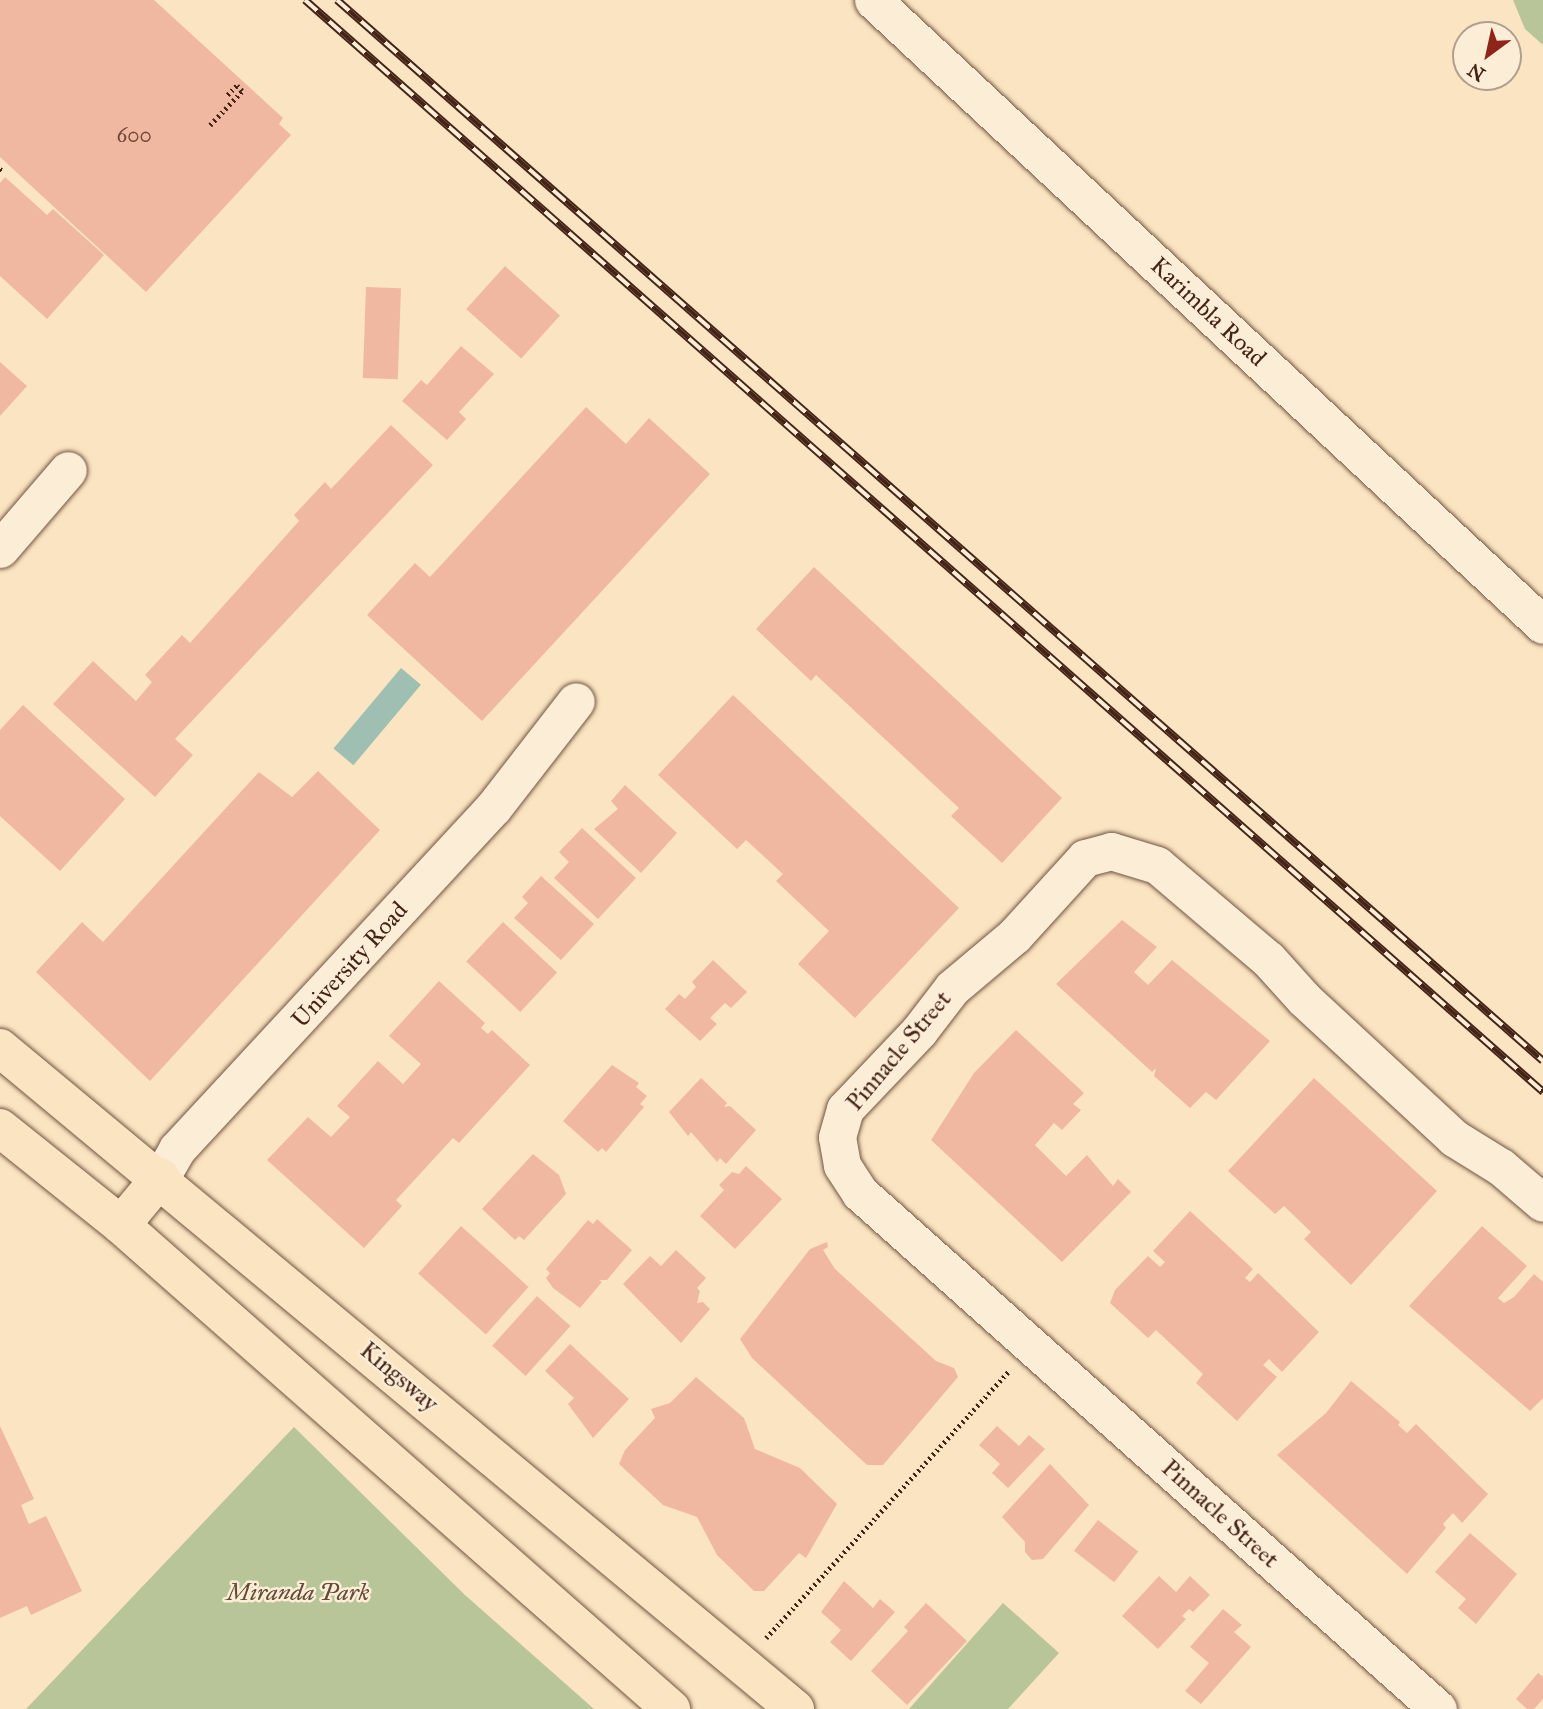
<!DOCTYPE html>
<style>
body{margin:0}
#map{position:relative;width:1543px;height:1709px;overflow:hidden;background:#fbe4c1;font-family:"IM FELL Great Primer",serif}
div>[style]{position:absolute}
.green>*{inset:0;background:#b8c598}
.water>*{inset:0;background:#9fbfb2;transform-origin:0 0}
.building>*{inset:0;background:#f1b8a1;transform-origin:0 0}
.path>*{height:4.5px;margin-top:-2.25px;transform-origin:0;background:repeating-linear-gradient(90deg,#452418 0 2px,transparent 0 5.5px)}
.roads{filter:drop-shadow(0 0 2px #725442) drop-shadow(0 0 2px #725442)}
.minor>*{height:37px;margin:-18.5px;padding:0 18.5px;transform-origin:18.5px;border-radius:18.5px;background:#fcedd7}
.primary>*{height:38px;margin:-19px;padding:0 19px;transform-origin:19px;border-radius:19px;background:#fbe4c1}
.rail>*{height:8px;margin-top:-4px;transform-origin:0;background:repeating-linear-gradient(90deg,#fcedd7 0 16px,#452418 0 32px);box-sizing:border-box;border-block:2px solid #452418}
span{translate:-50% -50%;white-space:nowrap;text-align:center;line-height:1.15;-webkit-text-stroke:5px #fcedd7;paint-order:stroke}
.number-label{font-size:21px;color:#70493a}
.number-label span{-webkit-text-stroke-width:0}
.street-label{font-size:24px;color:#452418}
.park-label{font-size:24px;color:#624c38;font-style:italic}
.north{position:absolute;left:1452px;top:21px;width:70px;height:70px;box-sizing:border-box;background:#fcedd7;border:2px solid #b39d8b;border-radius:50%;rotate:213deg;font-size:19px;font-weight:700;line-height:28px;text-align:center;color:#452418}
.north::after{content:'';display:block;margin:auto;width:24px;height:32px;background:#8f2418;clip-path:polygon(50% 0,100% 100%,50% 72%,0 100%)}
</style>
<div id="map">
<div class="green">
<i style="clip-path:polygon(1513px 0,1543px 0,1543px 45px,1525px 29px)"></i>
<i style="clip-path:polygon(294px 1427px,465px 1595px,594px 1709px,26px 1709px)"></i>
<i style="clip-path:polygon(1003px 1603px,1059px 1653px,1008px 1709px,909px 1709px)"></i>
</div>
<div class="water">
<i style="left:401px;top:668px;width:26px;height:105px;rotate:40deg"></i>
</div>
<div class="building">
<i style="clip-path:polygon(0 0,154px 0,283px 118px,279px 124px,291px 135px,146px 292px,0 157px)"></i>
<i style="clip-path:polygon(5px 177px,47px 215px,53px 209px,104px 255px,47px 319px,0 276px,0 183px)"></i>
<i style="left:505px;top:266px;width:74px;height:58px;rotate:42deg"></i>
<i style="left:366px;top:287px;width:35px;height:91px;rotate:2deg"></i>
<i style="clip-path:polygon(461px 346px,494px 374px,459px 412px,466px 419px,447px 440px,402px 401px,421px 380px,427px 385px)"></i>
<i style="clip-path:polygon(0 362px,27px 386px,0 416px)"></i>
<i style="clip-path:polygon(586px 407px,626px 444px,649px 418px,710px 474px,482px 721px,367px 615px,415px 563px,430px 577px)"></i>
<i style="clip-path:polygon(391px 425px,433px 465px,175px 739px,193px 755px,155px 797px,53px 704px,93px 661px,136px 701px,152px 682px,145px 675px,182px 635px,190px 643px,299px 521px,294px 515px,325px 482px,331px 489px)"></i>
<i style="clip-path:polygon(814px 567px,1062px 798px,1002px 863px,951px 816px,959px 808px,816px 675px,811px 681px,756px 629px)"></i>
<i style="clip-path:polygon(733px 695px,959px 908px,855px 1018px,798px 964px,829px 931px,776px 881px,783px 874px,746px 840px,737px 849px,658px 775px)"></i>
<i style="clip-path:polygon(23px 705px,125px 799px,60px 871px,0 816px,0 730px)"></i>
<i style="clip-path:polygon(318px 771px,380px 830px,150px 1081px,36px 972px,82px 922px,103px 942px,259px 772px,292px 797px)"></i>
<i style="clip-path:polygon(625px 785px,677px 833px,641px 873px,594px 829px,618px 809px,611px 801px)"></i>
<i style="clip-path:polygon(582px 828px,636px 878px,598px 919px,554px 878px,569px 862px,559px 852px)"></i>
<i style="clip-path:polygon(541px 876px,594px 924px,561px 960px,514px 918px,528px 903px,522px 897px)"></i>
<i style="clip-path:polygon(1122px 920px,1157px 947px,1134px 972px,1148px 985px,1172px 960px,1270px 1041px,1216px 1100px,1206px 1092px,1190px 1108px,1154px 1076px,1156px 1068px,1152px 1072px,1056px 984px)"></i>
<i style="left:503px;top:922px;width:74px;height:54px;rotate:43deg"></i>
<i style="clip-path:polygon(713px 960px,747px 992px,731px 1008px,725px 1003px,710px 1018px,717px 1024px,700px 1041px,665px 1009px,679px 994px,685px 999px,696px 987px,692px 982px)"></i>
<i style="clip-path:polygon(439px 981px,485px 1023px,481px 1028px,488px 1034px,492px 1030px,530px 1065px,459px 1143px,453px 1138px,396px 1200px,402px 1206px,364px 1248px,267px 1160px,308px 1117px,331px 1137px,350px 1117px,337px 1106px,378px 1061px,403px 1084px,421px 1064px,389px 1036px)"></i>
<i style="clip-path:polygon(1016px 1030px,1084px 1093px,1073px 1104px,1081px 1110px,1062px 1130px,1054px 1123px,1035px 1145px,1066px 1176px,1087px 1155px,1113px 1186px,1118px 1179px,1131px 1192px,1062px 1262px,931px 1140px,974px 1073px)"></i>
<i style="clip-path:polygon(612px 1065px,639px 1083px,636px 1087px,647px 1096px,640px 1104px,644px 1107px,606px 1152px,602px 1148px,598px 1152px,563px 1121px)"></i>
<i style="clip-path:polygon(701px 1078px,727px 1103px,724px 1107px,730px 1106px,756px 1130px,726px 1164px,720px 1158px,717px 1162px,691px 1132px,688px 1136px,669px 1112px)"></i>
<i style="clip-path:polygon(1314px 1078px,1437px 1191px,1351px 1285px,1304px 1239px,1311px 1232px,1284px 1206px,1275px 1214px,1228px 1171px)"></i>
<i style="clip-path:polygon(533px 1154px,559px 1175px,566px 1194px,524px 1240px,519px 1236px,515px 1240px,482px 1209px)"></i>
<i style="clip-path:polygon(746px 1166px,782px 1199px,735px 1249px,700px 1216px,724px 1190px,719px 1185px,732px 1172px,739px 1174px)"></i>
<i style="clip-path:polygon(1190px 1211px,1253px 1269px,1245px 1278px,1250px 1282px,1258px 1273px,1319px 1332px,1282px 1372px,1269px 1359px,1263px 1365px,1277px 1377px,1237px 1421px,1196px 1383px,1203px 1374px,1156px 1330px,1148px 1338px,1110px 1303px,1115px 1290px,1148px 1256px,1160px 1267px,1165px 1262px,1153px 1251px)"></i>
<i style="clip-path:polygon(597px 1219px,632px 1250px,607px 1280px,599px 1280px,602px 1282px,580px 1308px,553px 1288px,546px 1278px,550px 1273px,546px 1269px,588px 1220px,593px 1224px)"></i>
<i style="left:461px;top:1226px;width:91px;height:64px;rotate:42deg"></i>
<i style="clip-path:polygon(1482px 1226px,1527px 1266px,1498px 1298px,1504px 1303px,1514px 1297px,1534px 1274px,1543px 1282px,1543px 1398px,1530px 1411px,1409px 1306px)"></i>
<i style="clip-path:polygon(827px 1242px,828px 1247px,823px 1250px,835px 1269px,936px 1361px,954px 1368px,958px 1377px,883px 1465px,867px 1465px,752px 1358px,740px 1339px,810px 1249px)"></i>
<i style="clip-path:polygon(676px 1250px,706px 1278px,697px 1288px,700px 1291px,697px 1303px,703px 1302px,710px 1309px,681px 1343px,623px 1284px,650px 1256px,661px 1266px)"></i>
<i style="left:537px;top:1296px;width:45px;height:67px;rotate:42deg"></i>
<i style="clip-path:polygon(570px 1344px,629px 1399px,593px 1438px,568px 1404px,574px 1398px,545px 1371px)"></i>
<i style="clip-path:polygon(696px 1377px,744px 1418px,755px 1449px,800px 1468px,837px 1504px,806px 1558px,799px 1553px,764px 1591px,754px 1591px,717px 1555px,697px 1517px,663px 1505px,619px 1464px,625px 1450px,655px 1418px,651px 1409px,670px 1403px)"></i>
<i style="clip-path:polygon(1351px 1381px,1400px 1422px,1398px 1425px,1407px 1433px,1416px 1424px,1488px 1494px,1462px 1523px,1453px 1513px,1443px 1524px,1446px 1528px,1407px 1574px,1277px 1455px,1326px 1413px)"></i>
<i style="clip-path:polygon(0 1426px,34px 1499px,21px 1505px,29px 1524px,46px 1516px,82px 1591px,31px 1615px,27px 1606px,0 1618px)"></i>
<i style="clip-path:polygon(997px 1426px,1019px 1446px,1029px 1435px,1045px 1449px,1008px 1488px,992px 1473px,1000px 1464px,979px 1445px)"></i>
<i style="clip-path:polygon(1050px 1464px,1089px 1505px,1043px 1559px,1032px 1560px,1025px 1552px,1025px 1542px,1002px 1517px)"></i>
<i style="left:1098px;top:1520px;width:51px;height:39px;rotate:38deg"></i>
<i style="clip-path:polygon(1470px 1533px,1517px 1574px,1476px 1624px,1458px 1608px,1466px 1599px,1435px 1572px)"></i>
<i style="clip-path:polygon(1159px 1576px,1176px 1592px,1190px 1576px,1210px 1595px,1193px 1612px,1189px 1609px,1182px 1616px,1186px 1619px,1158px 1649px,1122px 1616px)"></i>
<i style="clip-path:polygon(844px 1581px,873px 1608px,880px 1599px,895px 1612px,851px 1661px,830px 1642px,841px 1630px,821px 1612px)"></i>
<i style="clip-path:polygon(926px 1603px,967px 1641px,907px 1705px,871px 1671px,908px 1631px,904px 1627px)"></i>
<i style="clip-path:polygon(1223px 1609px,1242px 1625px,1234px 1632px,1251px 1647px,1201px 1704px,1185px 1691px,1209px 1663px,1190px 1647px)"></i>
<i style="clip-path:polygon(1538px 1673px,1543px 1677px,1543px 1699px,1534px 1709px,1527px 1709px,1516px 1699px)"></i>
</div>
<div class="path">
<i style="left:210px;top:125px;width:47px;rotate:-46.7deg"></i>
<i style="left:242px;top:91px;width:7px;rotate:-135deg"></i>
<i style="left:237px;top:86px;width:13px;rotate:135deg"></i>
<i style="left:0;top:169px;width:4px;rotate:34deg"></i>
<i style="left:766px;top:1638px;width:362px;rotate:-47.7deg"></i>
</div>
<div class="roads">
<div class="minor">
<i style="left:873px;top:0;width:916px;rotate:43.01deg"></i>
<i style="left:0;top:549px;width:104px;rotate:-49.3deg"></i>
<i style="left:161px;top:1177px;width:32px;rotate:-60deg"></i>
<i style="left:177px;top:1149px;width:465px;rotate:-47.2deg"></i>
<i style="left:493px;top:808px;width:135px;rotate:-52.2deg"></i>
<i style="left:1438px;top:1709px;width:775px;rotate:-138.24deg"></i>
<i style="left:860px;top:1193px;width:33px;rotate:-123deg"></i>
<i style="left:842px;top:1165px;width:28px;rotate:-100deg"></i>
<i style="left:837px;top:1137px;width:29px;rotate:-74deg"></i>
<i style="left:845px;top:1109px;width:108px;rotate:-46.5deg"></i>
<i style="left:919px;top:1031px;width:54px;rotate:-52.5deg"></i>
<i style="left:952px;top:988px;width:81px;rotate:-40deg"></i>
<i style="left:1014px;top:936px;width:105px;rotate:-47.7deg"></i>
<i style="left:1085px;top:858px;width:27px;rotate:-15deg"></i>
<i style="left:1111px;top:851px;width:48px;rotate:16.9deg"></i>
<i style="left:1157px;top:865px;width:145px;rotate:40.3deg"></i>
<i style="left:1268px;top:959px;width:54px;rotate:48deg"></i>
<i style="left:1304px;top:999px;width:205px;rotate:42.8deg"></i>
<i style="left:1454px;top:1138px;width:55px;rotate:31.7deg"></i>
<i style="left:1501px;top:1167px;width:55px;rotate:40.6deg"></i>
</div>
<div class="primary">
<i style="left:0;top:1048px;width:1034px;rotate:39.74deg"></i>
<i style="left:0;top:1128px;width:155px;rotate:38.7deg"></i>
<i style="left:121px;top:1225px;width:733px;rotate:41.35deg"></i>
<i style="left:121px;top:1225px;width:62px;rotate:-50.2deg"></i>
</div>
</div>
<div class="rail">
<i style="left:305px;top:0;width:1651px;rotate:41.41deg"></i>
<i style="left:337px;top:0;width:1606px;rotate:41.34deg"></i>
</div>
<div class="number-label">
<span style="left:134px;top:135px">600</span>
</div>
<div class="street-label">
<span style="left:1208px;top:312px;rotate:43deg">Karimbla Road</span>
<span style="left:350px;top:965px;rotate:-48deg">University Road</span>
<span style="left:899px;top:1051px;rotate:-50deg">Pinnacle Street</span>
<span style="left:399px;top:1377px;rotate:40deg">Kingsway</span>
<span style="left:1220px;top:1514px;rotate:42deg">Pinnacle Street</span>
</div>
<div class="park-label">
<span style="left:298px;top:1593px">Miranda Park</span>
</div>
<div class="north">N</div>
</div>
